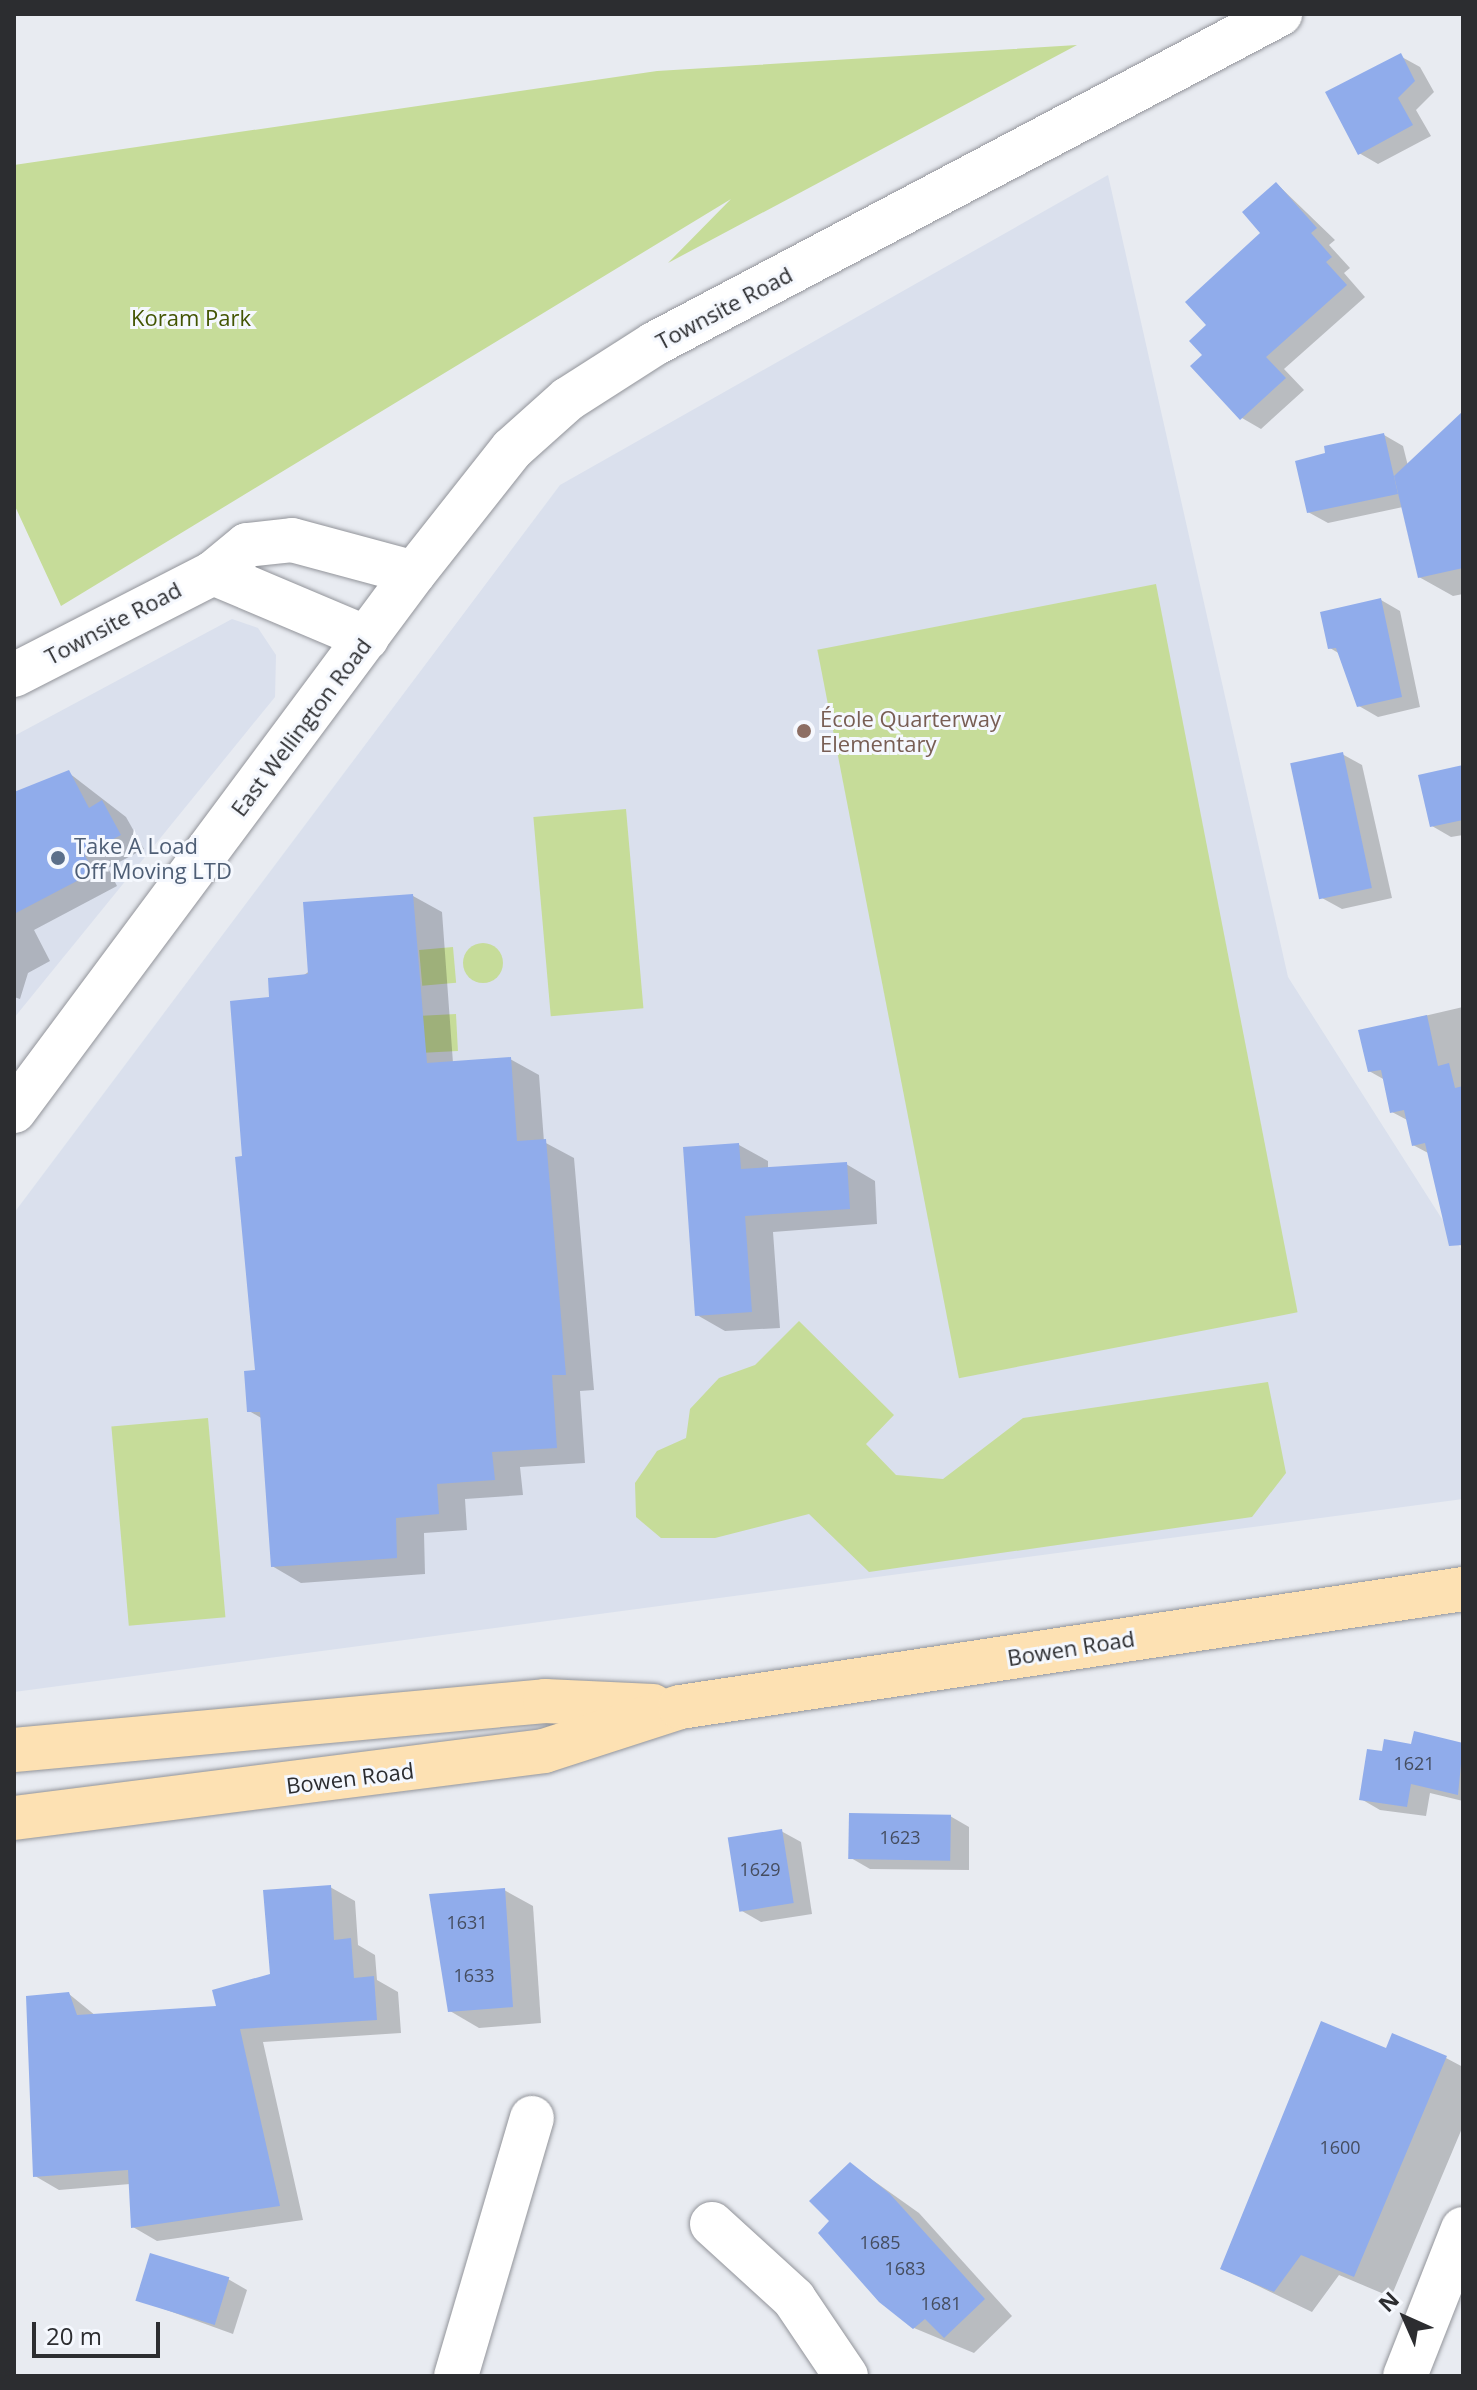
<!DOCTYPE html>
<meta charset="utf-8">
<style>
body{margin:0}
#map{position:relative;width:1477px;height:2390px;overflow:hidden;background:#e8ebf1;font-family:"Open Sans",sans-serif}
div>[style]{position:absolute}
.built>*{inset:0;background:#dae0ed}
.green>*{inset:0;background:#c6dc99;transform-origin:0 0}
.round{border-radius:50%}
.shadow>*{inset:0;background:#0003}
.building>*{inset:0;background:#90aceb;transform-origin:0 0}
.roads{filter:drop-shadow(0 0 2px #92949a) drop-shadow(0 0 2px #92949a)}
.minor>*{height:44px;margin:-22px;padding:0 22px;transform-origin:22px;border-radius:22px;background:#fff}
.major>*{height:44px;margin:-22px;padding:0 22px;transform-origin:22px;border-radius:22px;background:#fde1b3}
.dots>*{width:22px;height:22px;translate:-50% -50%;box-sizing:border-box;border:4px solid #f5f8fe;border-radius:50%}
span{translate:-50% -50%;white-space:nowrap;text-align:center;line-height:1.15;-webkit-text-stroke:6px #f5f8fe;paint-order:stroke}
.number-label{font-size:18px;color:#454d5f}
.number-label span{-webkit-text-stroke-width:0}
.street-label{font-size:22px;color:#2c2d30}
.park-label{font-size:22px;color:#435503}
.education-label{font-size:22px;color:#785e54}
.left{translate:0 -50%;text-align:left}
.service-label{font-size:22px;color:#4e5e75}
.frame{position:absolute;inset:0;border:16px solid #2c2d30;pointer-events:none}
.north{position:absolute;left:1365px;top:2278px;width:80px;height:80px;-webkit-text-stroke:6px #f5f8fe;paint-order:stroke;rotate:315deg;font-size:22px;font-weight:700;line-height:32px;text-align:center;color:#2c2d30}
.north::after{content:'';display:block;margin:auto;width:28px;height:36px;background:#2c2d30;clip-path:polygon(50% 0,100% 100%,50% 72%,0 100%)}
.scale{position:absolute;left:32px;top:2322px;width:128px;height:36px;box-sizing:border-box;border:4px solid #2c2d30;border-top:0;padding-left:10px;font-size:24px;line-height:28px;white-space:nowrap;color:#2c2d30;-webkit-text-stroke:6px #f5f8fe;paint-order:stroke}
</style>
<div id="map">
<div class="built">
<i style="clip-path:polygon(1108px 175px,1288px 977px,1463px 1252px,1463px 1499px,14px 1692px,14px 1213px,560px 485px)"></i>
<i style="clip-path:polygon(232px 619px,258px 628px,276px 655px,275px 697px,14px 1018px,14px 736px)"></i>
</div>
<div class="green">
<i style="clip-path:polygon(1077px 45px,668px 263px,731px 199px,61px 606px,14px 504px,14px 165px,657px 71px)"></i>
<i style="left:1156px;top:584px;width:742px;height:345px;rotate:79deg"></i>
<i style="left:626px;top:809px;width:200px;height:93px;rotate:85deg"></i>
<i class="round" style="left:463px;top:943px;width:40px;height:40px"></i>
<i style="left:453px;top:947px;width:36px;height:34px;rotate:85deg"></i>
<i style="left:456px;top:1014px;width:37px;height:34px;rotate:87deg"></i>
<i style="clip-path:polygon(799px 1321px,894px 1415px,866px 1444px,896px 1475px,943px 1479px,1023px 1418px,1268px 1382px,1286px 1473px,1252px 1517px,869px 1572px,809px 1514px,715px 1538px,661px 1538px,636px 1517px,635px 1483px,657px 1451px,686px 1438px,690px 1409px,719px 1378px,755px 1365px)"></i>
<i style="left:208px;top:1418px;width:200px;height:97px;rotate:85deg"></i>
</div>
<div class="shadow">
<i style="clip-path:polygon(1400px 56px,1420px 67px,1434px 92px,1416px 110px,1431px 136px,1378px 164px,1359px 153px)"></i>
<i style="clip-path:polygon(1277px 184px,1335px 240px,1329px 245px,1350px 268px,1344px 273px,1365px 297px,1284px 369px,1304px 390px,1261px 429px,1242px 418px,1205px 356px,1209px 325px,1263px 233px)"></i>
<i style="clip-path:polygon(1463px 414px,1463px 594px,1453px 596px,1419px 577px,1403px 507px,1328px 523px,1308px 512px,1384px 435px,1403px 446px,1408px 466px)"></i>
<i style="clip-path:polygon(1381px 600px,1400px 611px,1420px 707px,1378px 717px,1359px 706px,1340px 654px,1330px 648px)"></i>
<i style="clip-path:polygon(1342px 754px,1362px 765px,1392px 898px,1342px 909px,1322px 898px)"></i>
<i style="clip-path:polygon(1463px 768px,1463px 835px,1451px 837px,1432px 826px)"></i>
<i style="clip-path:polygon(69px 773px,126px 817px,144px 849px,108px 868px,117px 886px,34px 930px,50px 961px,28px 973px,20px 999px,14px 997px,14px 797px)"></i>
<i style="clip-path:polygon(413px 896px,442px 912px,453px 1063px,510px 1059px,539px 1075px,544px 1142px,574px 1158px,594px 1390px,580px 1391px,585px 1463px,520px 1467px,523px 1495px,465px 1499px,467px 1530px,424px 1533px,425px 1574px,301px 1583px,272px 1566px,263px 1419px,249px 1411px,257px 1372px,245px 1158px,271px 999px)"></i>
<i style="clip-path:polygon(1463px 1007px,1463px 1222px,1430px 1154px,1413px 1145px,1409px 1121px,1392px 1112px,1385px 1080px,1369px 1071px,1360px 1031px)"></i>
<i style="clip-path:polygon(739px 1145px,768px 1161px,768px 1169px,846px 1164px,875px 1181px,877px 1224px,773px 1232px,780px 1328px,725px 1331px,697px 1315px)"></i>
<i style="clip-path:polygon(1415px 1734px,1463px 1745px,1463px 1801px,1430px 1793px,1426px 1816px,1380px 1810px,1361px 1799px,1384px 1754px,1412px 1746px)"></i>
<i style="clip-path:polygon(950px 1816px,969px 1827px,969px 1870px,870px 1869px,851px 1858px)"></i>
<i style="clip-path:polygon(781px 1831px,801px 1842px,812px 1914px,761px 1922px,742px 1911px)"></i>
<i style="clip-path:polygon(330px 1887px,355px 1901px,358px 1945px,375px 1955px,377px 1980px,398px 1992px,401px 2033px,263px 2042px,303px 2220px,157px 2241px,133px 2227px,130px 2184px,59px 2190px,35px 2176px,69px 1994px,96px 2016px,219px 2008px,272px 1975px)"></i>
<i style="clip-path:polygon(504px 1890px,533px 1906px,541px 2023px,479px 2028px,450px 2011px)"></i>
<i style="clip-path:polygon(1387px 2051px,1446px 2058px,1463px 2067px,1463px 2126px,1391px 2297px,1339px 2275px,1312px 2312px,1223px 2269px)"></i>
<i style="clip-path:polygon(850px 2164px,919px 2213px,1012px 2316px,974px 2353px,914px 2328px,832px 2221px)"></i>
<i style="clip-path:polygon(228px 2279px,247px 2290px,233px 2334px,139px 2300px)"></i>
</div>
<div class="building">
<i style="clip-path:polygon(1401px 53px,1415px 81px,1398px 98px,1413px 125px,1358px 155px,1325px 92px)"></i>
<i style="clip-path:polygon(1276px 182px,1317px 228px,1311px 233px,1332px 257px,1326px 262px,1347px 285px,1266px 357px,1286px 378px,1240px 420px,1190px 366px,1202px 355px,1189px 341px,1206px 325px,1185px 302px,1260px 233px,1242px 212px)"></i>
<i style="clip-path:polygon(1463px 411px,1463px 568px,1418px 578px,1394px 476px)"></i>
<i style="clip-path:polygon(1384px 433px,1398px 494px,1307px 513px,1295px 461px,1325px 453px,1324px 446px)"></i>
<i style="clip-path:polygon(1381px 598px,1402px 697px,1357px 707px,1336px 648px,1328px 649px,1320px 612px)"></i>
<i style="left:1343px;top:752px;width:139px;height:54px;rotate:78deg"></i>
<i style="clip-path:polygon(1463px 765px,1463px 820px,1430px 827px,1418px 775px)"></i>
<i style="clip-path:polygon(69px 770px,89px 808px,102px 800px,121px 835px,84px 854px,94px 872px,14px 914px,14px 792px)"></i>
<i style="clip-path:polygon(413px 894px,427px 1063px,511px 1057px,517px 1141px,546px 1139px,566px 1375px,552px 1375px,557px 1448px,492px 1452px,495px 1480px,437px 1484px,439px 1514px,396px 1518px,397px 1558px,271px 1567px,260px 1412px,247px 1412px,244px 1371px,255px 1370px,235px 1157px,242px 1156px,230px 1001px,269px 997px,268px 978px,308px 974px,303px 902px)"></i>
<i style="clip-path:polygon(1427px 1015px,1438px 1066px,1449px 1063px,1455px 1088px,1463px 1086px,1463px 1245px,1449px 1246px,1425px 1143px,1412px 1146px,1404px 1110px,1390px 1113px,1381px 1070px,1368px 1072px,1358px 1030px)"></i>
<i style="clip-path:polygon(739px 1143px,741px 1169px,847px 1162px,850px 1209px,745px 1216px,752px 1312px,695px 1316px,683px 1147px)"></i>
<i style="clip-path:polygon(1414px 1731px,1463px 1743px,1458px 1795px,1411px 1784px,1407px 1807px,1359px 1800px,1367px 1749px,1382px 1751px,1384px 1739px,1411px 1744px)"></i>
<i style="left:849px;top:1813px;width:102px;height:46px;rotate:1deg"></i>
<i style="left:782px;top:1829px;width:75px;height:55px;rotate:81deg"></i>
<i style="clip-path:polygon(331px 1885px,334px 1940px,351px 1938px,354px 1978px,374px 1976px,377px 2020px,240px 2029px,280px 2206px,131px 2228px,128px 2170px,33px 2177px,26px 1996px,69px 1992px,77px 2015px,216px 2006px,212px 1990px,270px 1974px,263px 1890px)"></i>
<i style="clip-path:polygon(505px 1888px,513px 2007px,448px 2012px,429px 1894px)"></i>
<i style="clip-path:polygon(1321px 2021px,1386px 2048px,1392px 2033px,1447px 2056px,1354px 2277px,1301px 2255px,1274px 2292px,1220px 2269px)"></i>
<i style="clip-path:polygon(850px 2162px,890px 2194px,985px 2299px,944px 2338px,925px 2319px,913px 2329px,879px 2302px,818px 2233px,829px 2221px,809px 2201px)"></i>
<i style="left:150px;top:2253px;width:83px;height:50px;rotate:17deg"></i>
</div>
<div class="roads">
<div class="minor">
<i style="left:213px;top:573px;width:167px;rotate:22.9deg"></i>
<i style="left:14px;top:675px;width:224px;rotate:-27.1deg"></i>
<i style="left:213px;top:573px;width:44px;rotate:-39.5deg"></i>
<i style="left:247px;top:545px;width:45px;rotate:-6.3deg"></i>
<i style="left:292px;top:540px;width:126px;rotate:15.1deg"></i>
<i style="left:14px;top:1111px;width:670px;rotate:-53.37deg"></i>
<i style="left:414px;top:573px;width:158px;rotate:-51.7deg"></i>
<i style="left:512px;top:449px;width:75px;rotate:-41.8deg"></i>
<i style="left:568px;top:399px;width:102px;rotate:-32.6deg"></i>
<i style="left:654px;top:344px;width:708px;rotate:-27.8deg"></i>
<i style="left:712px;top:2224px;width:111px;rotate:42.4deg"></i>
<i style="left:794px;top:2299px;width:93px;rotate:56deg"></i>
<i style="left:456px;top:2376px;width:269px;rotate:-73.6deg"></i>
<i style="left:1405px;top:2376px;width:158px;rotate:-68.5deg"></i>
</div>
<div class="major">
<i style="left:14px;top:1750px;width:533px;rotate:-5.27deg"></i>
<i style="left:545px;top:1701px;width:108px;rotate:2.7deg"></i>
<i style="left:14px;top:1818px;width:534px;rotate:-7.2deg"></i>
<i style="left:544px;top:1751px;width:143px;rotate:-17.9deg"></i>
<i style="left:680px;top:1707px;width:792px;rotate:-8.57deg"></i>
</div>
</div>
<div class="dots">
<i style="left:804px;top:731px;background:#8d6e63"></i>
<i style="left:58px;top:858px;background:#5c6f8a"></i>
</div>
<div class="number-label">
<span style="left:1414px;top:1763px">1621</span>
<span style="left:900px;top:1837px">1623</span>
<span style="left:760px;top:1869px">1629</span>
<span style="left:467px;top:1922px">1631</span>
<span style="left:474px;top:1975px">1633</span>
<span style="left:1340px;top:2147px">1600</span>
<span style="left:880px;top:2242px">1685</span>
<span style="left:905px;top:2268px">1683</span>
<span style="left:941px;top:2303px">1681</span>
</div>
<div class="street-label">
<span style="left:724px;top:308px;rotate:-28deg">Townsite Road</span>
<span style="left:113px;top:623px;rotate:-28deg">Townsite Road</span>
<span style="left:301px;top:727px;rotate:-53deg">East Wellington Road</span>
<span style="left:1071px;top:1648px;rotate:-9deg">Bowen Road</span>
<span style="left:350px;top:1778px;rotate:-7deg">Bowen Road</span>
</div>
<div class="park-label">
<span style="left:191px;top:318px">Koram Park</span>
</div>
<div class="education-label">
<span class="left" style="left:820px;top:731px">École Quarterway<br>Elementary</span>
</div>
<div class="service-label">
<span class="left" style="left:74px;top:858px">Take A Load<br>Off Moving LTD</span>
</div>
<div class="frame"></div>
<div class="north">N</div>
<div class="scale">20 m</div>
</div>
